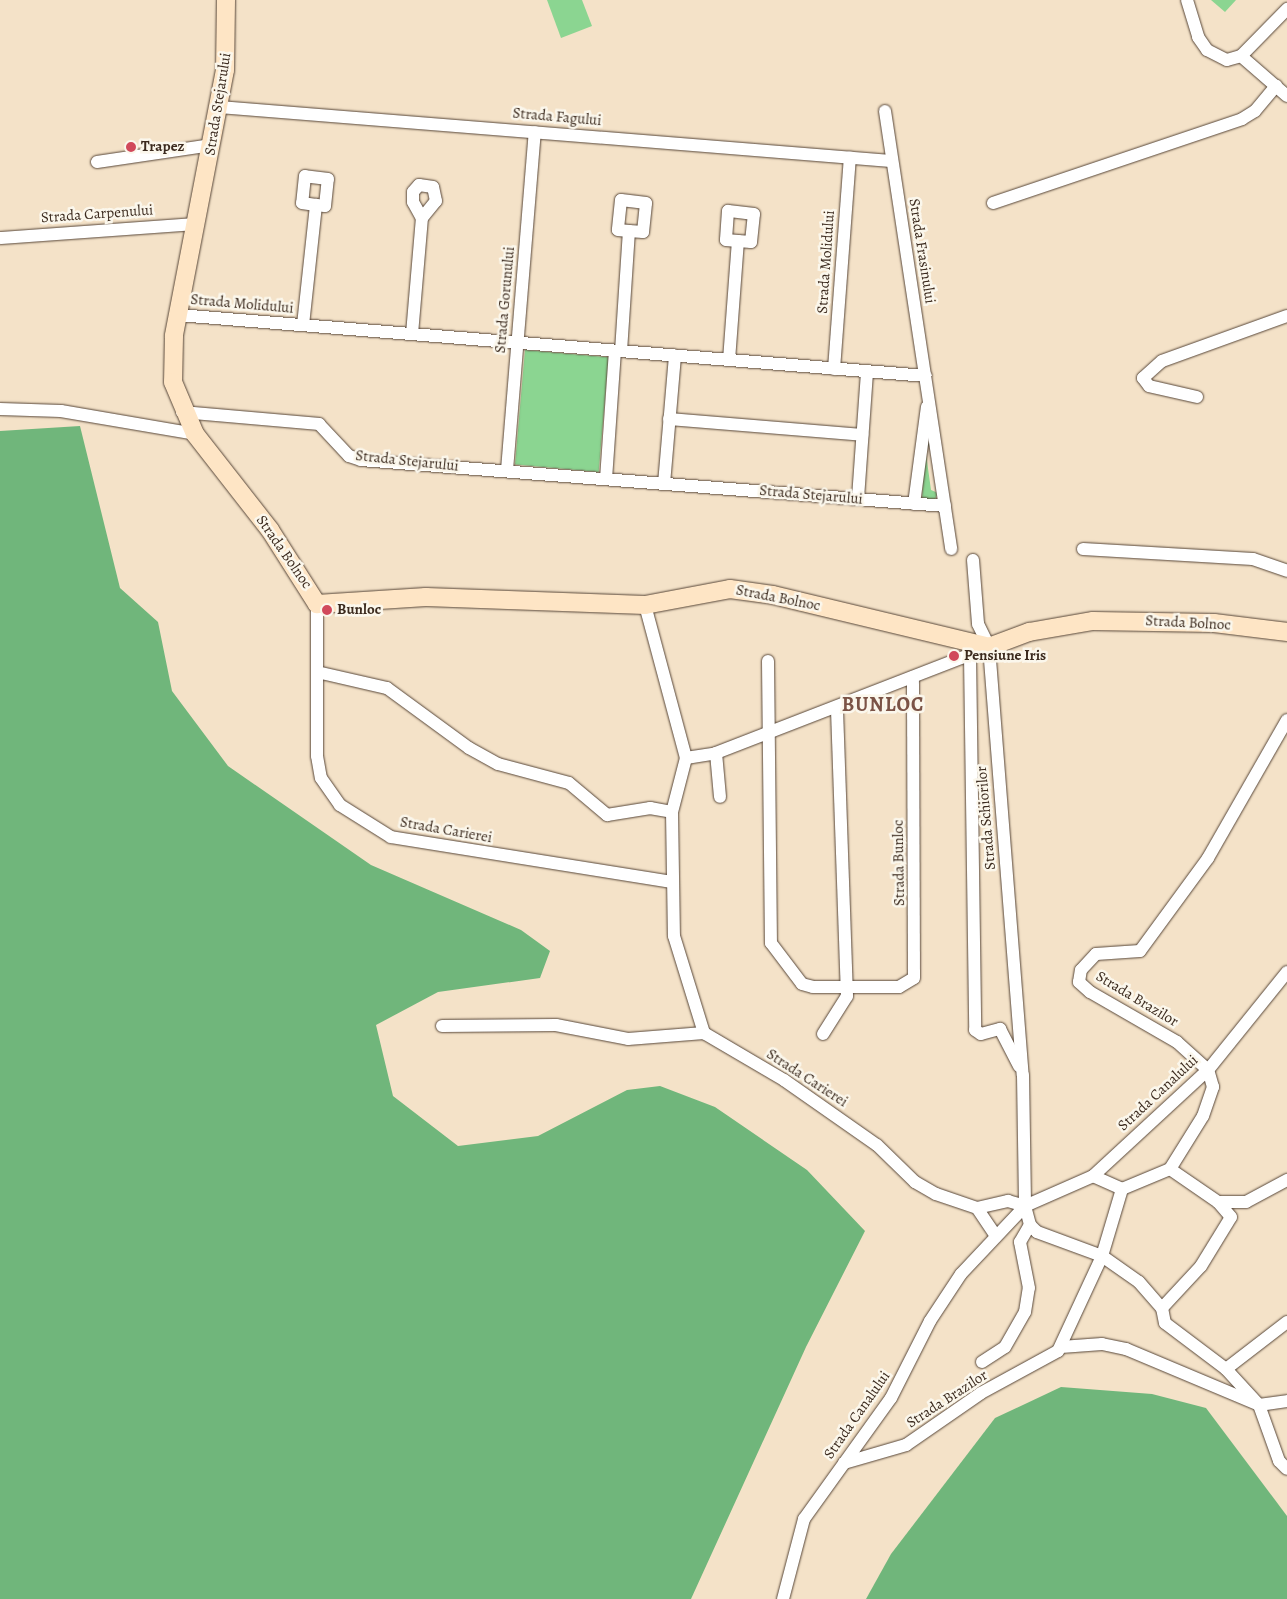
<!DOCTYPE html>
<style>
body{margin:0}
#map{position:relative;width:1287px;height:1599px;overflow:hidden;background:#f4e2c8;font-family:Alegreya,serif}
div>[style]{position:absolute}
.green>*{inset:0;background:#8bd591;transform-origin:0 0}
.forest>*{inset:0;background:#70b67b}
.roads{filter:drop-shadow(0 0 1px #574638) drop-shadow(0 0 1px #574638)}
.street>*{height:12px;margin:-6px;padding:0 6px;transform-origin:6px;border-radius:6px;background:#fff}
.secondary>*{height:18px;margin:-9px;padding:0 9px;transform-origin:9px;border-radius:9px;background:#fee5c5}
.dots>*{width:14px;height:14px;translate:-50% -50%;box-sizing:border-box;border:2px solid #fbf7ec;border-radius:50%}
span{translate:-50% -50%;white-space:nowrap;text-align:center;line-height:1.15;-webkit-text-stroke:5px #fbf7ec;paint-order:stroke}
.street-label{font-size:15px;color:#3b2a1e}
.poi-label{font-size:15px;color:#3b2a1e;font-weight:700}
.left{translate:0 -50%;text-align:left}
.district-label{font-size:20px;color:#7b5346;font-weight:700;letter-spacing:1px}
</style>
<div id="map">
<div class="green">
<i style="clip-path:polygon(547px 0,582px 0,592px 26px,561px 38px)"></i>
<i style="clip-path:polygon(1211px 0,1236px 0,1225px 12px)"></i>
<i style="left:525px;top:350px;width:84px;height:115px;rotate:5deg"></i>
<i style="clip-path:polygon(925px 433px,931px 446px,925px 447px,931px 490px,938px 493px,935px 499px,922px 500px)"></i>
</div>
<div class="forest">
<i style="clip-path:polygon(80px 426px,120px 588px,158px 622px,172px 691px,228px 766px,371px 865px,521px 930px,550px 951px,540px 978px,438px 992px,376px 1025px,393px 1096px,458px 1146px,538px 1136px,627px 1090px,660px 1086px,715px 1107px,807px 1170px,865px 1231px,806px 1347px,691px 1599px,0 1599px,0 431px)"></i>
<i style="clip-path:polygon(1061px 1387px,1152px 1394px,1206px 1408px,1287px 1516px,1287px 1599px,866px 1599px,891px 1554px,995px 1418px)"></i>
</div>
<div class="roads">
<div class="street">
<i style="left:1187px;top:0;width:39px;rotate:73deg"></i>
<i style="left:1198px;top:37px;width:16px;rotate:55deg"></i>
<i style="left:1207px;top:50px;width:22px;rotate:27deg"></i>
<i style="left:1227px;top:60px;width:15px;rotate:-16deg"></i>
<i style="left:1241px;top:56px;width:66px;rotate:-45.6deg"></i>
<i style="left:1241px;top:56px;width:61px;rotate:41deg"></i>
<i style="left:219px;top:107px;width:674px;rotate:4.59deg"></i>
<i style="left:885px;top:111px;width:443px;rotate:81.4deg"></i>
<i style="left:97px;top:162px;width:116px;rotate:-8.4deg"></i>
<i style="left:993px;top:203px;width:263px;rotate:-18.6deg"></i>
<i style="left:1242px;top:119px;width:15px;rotate:-32deg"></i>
<i style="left:1255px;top:111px;width:33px;rotate:-50deg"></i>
<i style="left:0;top:238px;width:197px;rotate:-4.1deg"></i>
<i style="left:178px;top:315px;width:750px;rotate:4.66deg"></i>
<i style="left:303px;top:325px;width:121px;rotate:-83.8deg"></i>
<i style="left:316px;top:205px;width:9px;rotate:6deg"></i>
<i style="left:325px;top:206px;width:27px;rotate:-84deg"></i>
<i style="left:328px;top:179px;width:23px;rotate:-173deg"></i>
<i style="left:305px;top:176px;width:27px;rotate:96deg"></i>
<i style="left:302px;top:203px;width:14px;rotate:8deg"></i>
<i style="left:412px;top:334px;width:116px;rotate:-85.1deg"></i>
<i style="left:422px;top:218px;width:22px;rotate:-51deg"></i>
<i style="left:436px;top:201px;width:14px;rotate:-102deg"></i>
<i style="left:433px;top:187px;width:14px;rotate:-172deg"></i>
<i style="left:419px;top:185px;width:9px;rotate:131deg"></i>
<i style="left:413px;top:192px;width:10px;rotate:90deg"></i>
<i style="left:413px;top:202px;width:18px;rotate:61deg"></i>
<i style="left:621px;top:351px;width:120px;rotate:-86.2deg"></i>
<i style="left:629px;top:231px;width:14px;rotate:4deg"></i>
<i style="left:643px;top:232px;width:29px;rotate:-84deg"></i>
<i style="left:646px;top:203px;width:25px;rotate:-173deg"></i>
<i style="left:621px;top:200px;width:30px;rotate:96deg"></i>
<i style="left:618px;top:230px;width:11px;rotate:5deg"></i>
<i style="left:729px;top:360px;width:119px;rotate:-85.7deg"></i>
<i style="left:738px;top:241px;width:13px;rotate:4deg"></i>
<i style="left:751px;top:242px;width:28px;rotate:-84deg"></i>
<i style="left:754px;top:214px;width:26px;rotate:-173deg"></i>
<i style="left:728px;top:211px;width:29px;rotate:94deg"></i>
<i style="left:726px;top:240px;width:12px;rotate:5deg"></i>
<i style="left:834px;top:369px;width:212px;rotate:-85.7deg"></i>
<i style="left:1197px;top:397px;width:49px;rotate:-167.1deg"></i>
<i style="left:1149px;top:386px;width:10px;rotate:-127deg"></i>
<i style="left:1143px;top:378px;width:25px;rotate:-42deg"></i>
<i style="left:1162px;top:361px;width:133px;rotate:-19.8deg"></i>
<i style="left:0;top:409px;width:61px;rotate:1.9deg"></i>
<i style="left:61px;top:411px;width:136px;rotate:9.7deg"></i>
<i style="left:182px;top:412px;width:138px;rotate:5deg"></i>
<i style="left:319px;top:424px;width:44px;rotate:46.8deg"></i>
<i style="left:349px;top:456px;width:13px;rotate:18deg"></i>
<i style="left:361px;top:460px;width:586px;rotate:4.5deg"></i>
<i style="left:669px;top:419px;width:194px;rotate:4.7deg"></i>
<i style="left:507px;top:470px;width:339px;rotate:-85.3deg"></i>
<i style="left:606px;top:479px;width:128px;rotate:-86deg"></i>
<i style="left:664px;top:484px;width:129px;rotate:-85.1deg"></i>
<i style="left:858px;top:498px;width:127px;rotate:-85.9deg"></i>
<i style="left:914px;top:504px;width:98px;rotate:-82.4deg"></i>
<i style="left:1083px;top:549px;width:170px;rotate:3.4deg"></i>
<i style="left:1253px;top:559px;width:36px;rotate:19deg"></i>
<i style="left:973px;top:560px;width:64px;rotate:85.5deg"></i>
<i style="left:978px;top:624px;width:25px;rotate:64deg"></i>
<i style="left:989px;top:647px;width:429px;rotate:85.5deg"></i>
<i style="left:1023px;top:1075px;width:131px;rotate:89.1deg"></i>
<i style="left:1025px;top:1206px;width:20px;rotate:75deg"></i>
<i style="left:1030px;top:1225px;width:10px;rotate:45deg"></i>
<i style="left:1037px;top:1232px;width:69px;rotate:20.3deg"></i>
<i style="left:1102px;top:1256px;width:45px;rotate:35.1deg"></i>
<i style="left:1139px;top:1282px;width:35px;rotate:49deg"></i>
<i style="left:1162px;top:1308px;width:15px;rotate:79deg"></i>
<i style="left:1165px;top:1323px;width:76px;rotate:37deg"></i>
<i style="left:1226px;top:1369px;width:49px;rotate:47.5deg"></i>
<i style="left:1259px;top:1405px;width:59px;rotate:70.3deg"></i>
<i style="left:1279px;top:1461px;width:11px;rotate:45deg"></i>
<i style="left:317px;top:604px;width:152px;rotate:90deg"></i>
<i style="left:317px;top:756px;width:22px;rotate:80deg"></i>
<i style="left:321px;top:778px;width:33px;rotate:55deg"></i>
<i style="left:340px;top:805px;width:60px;rotate:32.1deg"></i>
<i style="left:391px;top:837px;width:285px;rotate:9.1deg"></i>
<i style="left:645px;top:605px;width:158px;rotate:75deg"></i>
<i style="left:970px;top:655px;width:375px;rotate:89.2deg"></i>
<i style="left:975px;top:1030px;width:7px;rotate:34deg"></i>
<i style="left:981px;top:1034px;width:20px;rotate:-15deg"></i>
<i style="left:1000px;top:1029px;width:42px;rotate:62.8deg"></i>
<i style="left:768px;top:661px;width:282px;rotate:89.4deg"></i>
<i style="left:771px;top:943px;width:51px;rotate:52.9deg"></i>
<i style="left:802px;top:984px;width:11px;rotate:15deg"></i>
<i style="left:813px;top:987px;width:86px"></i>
<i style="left:899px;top:987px;width:17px;rotate:-31deg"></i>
<i style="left:914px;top:978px;width:301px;rotate:-90.2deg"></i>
<i style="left:317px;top:672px;width:72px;rotate:12.9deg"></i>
<i style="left:387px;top:688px;width:102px;rotate:36.2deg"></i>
<i style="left:469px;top:748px;width:33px;rotate:29deg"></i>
<i style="left:498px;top:764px;width:73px;rotate:15deg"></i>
<i style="left:569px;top:783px;width:50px;rotate:40.1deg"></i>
<i style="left:607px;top:815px;width:44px;rotate:-9.2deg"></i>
<i style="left:650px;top:808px;width:22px;rotate:10deg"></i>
<i style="left:716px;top:753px;width:44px;rotate:84.8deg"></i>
<i style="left:686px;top:758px;width:56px;rotate:104.5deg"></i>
<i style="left:672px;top:812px;width:124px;rotate:89.1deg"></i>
<i style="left:674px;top:936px;width:102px;rotate:72.8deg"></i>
<i style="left:704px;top:1033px;width:93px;rotate:30.4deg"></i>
<i style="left:784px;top:1080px;width:113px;rotate:35deg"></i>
<i style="left:877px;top:1145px;width:53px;rotate:44.2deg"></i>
<i style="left:915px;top:1182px;width:24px;rotate:30deg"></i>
<i style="left:936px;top:1194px;width:43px;rotate:18.9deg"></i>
<i style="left:977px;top:1208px;width:32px;rotate:-13deg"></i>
<i style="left:1008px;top:1201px;width:18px;rotate:16deg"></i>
<i style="left:686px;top:758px;width:30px;rotate:-9deg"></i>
<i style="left:716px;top:753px;width:280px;rotate:-21.2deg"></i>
<i style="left:442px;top:1026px;width:114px;rotate:-0.5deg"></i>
<i style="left:556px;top:1025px;width:73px;rotate:11deg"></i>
<i style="left:628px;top:1039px;width:76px;rotate:-4.5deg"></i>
<i style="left:823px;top:1034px;width:45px;rotate:-57.7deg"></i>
<i style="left:847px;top:996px;width:287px;rotate:-92deg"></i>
<i style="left:1093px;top:1176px;width:32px;rotate:24deg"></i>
<i style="left:1122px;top:1189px;width:52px;rotate:-22.6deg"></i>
<i style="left:1170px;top:1169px;width:62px;rotate:-58.1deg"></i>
<i style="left:1203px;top:1116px;width:31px;rotate:-71deg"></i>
<i style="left:1213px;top:1087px;width:18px;rotate:-106deg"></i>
<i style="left:1208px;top:1070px;width:42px;rotate:-137.9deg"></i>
<i style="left:1177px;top:1042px;width:100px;rotate:-150.1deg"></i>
<i style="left:1090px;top:992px;width:15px;rotate:-138deg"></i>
<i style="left:1079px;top:982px;width:12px;rotate:-81deg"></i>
<i style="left:1081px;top:970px;width:22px;rotate:-47deg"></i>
<i style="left:1096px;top:954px;width:44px;rotate:-3.9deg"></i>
<i style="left:1140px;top:951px;width:115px;rotate:-53.8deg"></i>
<i style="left:1208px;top:858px;width:159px;rotate:-60.2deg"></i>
<i style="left:1218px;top:1202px;width:28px"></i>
<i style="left:1246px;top:1202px;width:47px;rotate:-28.2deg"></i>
<i style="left:977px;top:1208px;width:34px;rotate:56deg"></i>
<i style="left:1162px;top:1308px;width:57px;rotate:-47.1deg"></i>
<i style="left:1201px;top:1266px;width:57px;rotate:-58.5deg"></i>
<i style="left:1231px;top:1217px;width:20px;rotate:-131deg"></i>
<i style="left:1218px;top:1202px;width:58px;rotate:-145.5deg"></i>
<i style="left:1061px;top:1347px;width:41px;rotate:-4.2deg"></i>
<i style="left:1102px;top:1344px;width:25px;rotate:12deg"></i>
<i style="left:1126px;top:1349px;width:144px;rotate:22.8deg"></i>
<i style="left:1259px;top:1405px;width:28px;rotate:-8deg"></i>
<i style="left:982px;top:1362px;width:27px;rotate:-33deg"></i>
<i style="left:1005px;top:1347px;width:40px;rotate:-60.3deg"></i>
<i style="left:1025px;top:1312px;width:24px;rotate:-81deg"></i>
<i style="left:1029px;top:1288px;width:47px;rotate:-101.1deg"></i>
<i style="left:1020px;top:1242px;width:20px;rotate:-60deg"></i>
<i style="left:1226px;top:1369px;width:77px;rotate:-37.6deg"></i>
<i style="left:844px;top:1463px;width:65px;rotate:-16.2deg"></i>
<i style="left:906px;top:1445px;width:91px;rotate:-34.7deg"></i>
<i style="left:981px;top:1393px;width:88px;rotate:-28.6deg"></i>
<i style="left:1058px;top:1351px;width:105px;rotate:-65.1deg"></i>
<i style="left:1102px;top:1256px;width:70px;rotate:-73.4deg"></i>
<i style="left:783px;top:1599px;width:83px;rotate:-75.3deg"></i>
<i style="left:804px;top:1519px;width:149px;rotate:-54.3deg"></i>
<i style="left:891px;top:1398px;width:86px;rotate:-63.1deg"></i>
<i style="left:930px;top:1321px;width:56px;rotate:-56.6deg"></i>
<i style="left:961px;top:1274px;width:93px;rotate:-46.7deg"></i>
<i style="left:1025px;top:1206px;width:74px;rotate:-23.8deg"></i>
<i style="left:1093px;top:1176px;width:156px;rotate:-42.7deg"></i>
<i style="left:1208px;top:1070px;width:126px;rotate:-51.1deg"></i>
</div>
<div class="secondary">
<i style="left:226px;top:0;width:70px;rotate:90.8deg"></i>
<i style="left:225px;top:70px;width:271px;rotate:100.9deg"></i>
<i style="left:174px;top:336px;width:46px;rotate:91.2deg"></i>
<i style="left:173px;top:382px;width:56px;rotate:67.1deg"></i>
<i style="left:195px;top:434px;width:122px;rotate:52deg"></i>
<i style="left:270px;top:530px;width:88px;rotate:57.6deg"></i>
<i style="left:317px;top:604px;width:109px;rotate:-3.7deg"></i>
<i style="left:426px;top:597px;width:219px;rotate:2.1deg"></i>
<i style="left:645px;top:605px;width:86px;rotate:-10.7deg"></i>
<i style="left:730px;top:589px;width:43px;rotate:7.9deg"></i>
<i style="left:773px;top:595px;width:222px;rotate:13.5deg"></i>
<i style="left:989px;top:647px;width:43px;rotate:-20.6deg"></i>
<i style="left:1029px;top:632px;width:65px;rotate:-9.8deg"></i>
<i style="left:1093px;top:621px;width:121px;rotate:0.9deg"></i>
<i style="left:1214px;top:623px;width:74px;rotate:7deg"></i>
</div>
</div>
<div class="dots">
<i style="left:131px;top:147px;background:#d1495b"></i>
<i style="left:327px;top:610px;background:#d1495b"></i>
<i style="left:954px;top:656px;background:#d1495b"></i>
</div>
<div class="street-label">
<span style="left:218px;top:104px;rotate:-81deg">Strada Stejarului</span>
<span style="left:557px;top:117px;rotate:5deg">Strada Fagului</span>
<span style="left:97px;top:214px;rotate:-4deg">Strada Carpenului</span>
<span style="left:922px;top:251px;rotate:81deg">Strada Frasinului</span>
<span style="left:826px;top:262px;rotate:-86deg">Strada Molidului</span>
<span style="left:505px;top:300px;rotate:-85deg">Strada Gorunului</span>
<span style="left:242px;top:304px;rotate:5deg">Strada Molidului</span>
<span style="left:407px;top:461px;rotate:6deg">Strada Stejarului</span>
<span style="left:811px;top:495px;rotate:5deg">Strada Stejarului</span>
<span style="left:284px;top:552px;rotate:55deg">Strada Bolnoc</span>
<span style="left:778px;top:598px;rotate:11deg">Strada Bolnoc</span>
<span style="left:1188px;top:623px;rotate:3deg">Strada Bolnoc</span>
<span style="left:986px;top:818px;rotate:-95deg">Strada Schiorilor</span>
<span style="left:446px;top:830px;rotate:10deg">Strada Carierei</span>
<span style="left:899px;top:863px;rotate:-91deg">Strada Bunloc</span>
<span style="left:1137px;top:999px;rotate:31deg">Strada Brazilor</span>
<span style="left:807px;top:1078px;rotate:33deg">Strada Carierei</span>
<span style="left:1158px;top:1093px;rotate:-43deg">Strada Canalului</span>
<span style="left:947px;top:1399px;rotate:-33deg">Strada Brazilor</span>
<span style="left:857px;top:1415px;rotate:-55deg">Strada Canalului</span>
</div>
<div class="poi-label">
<span class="left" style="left:141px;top:147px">Trapez</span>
<span class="left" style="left:337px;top:610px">Bunloc</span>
<span class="left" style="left:964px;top:656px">Pensiune Iris</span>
</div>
<div class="district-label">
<span style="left:883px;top:704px">BUNLOC</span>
</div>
</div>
